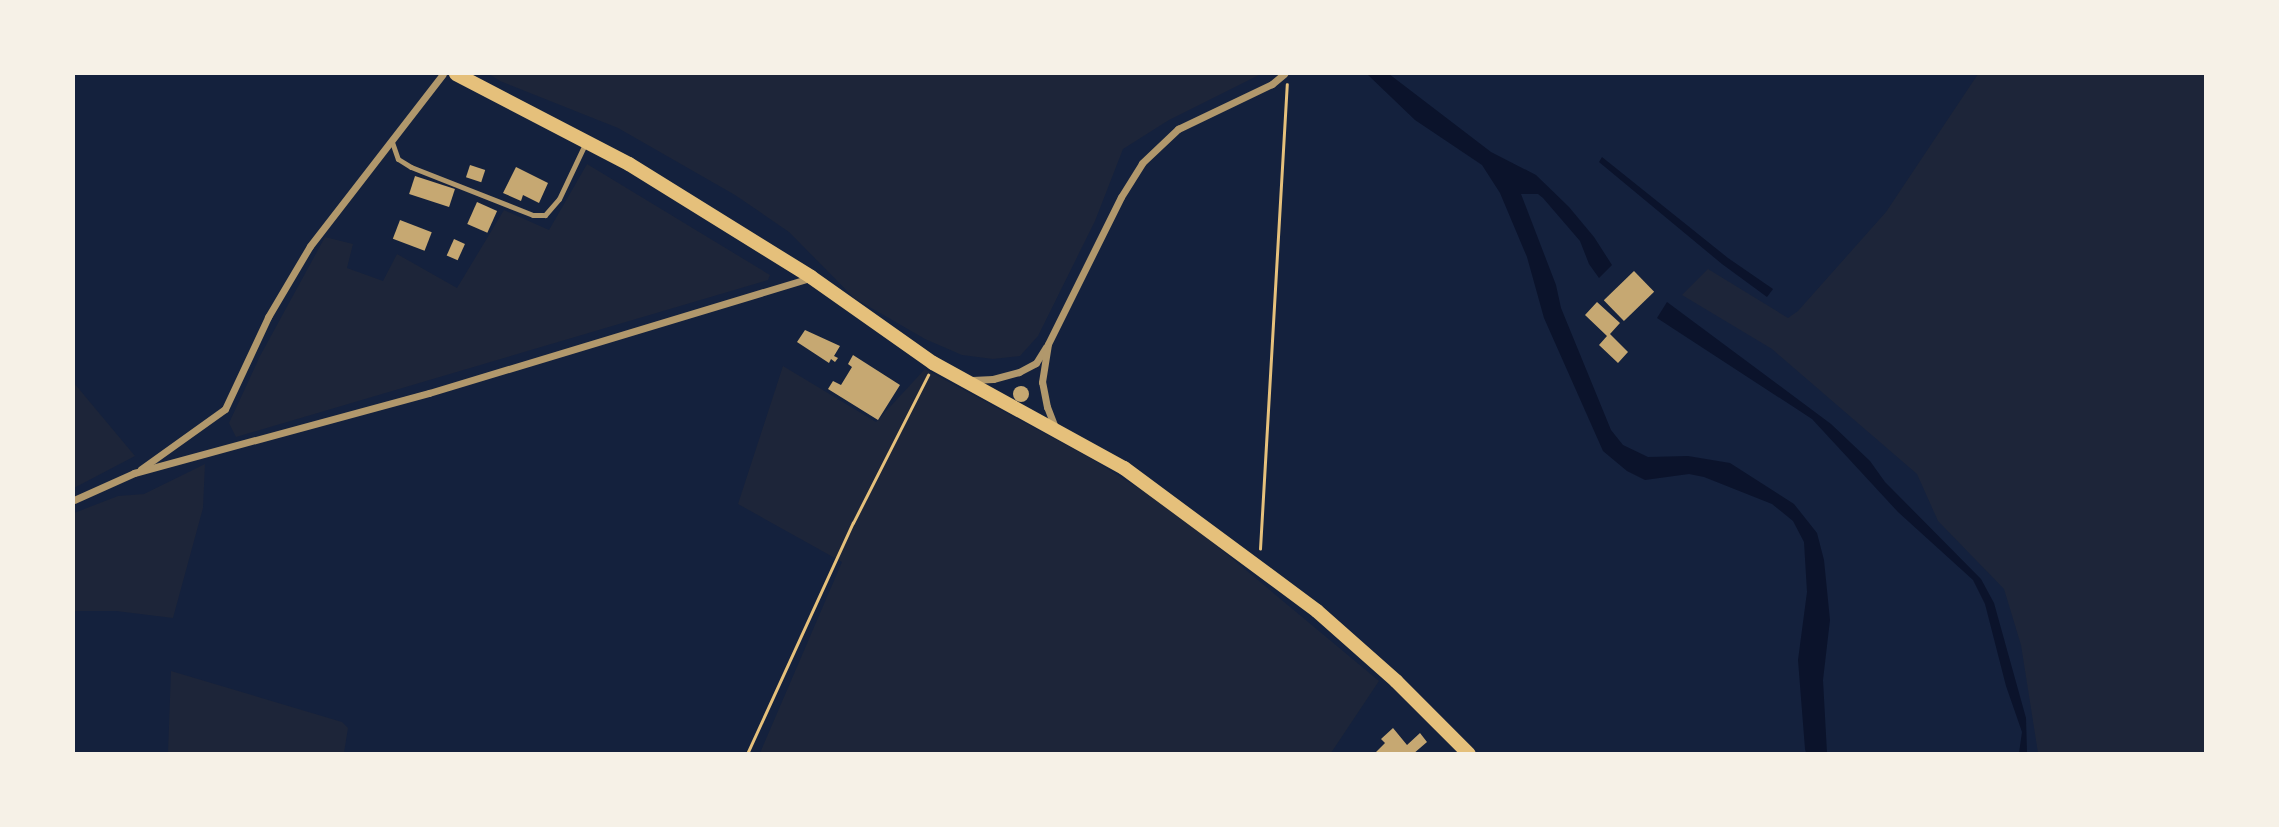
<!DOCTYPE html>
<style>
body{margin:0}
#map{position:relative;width:2279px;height:827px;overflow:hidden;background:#14213d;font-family:"Fira Sans Condensed",sans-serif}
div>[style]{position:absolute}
.green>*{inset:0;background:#1d2539}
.water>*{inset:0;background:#0b132b}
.building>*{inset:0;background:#c6a872;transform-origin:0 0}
.round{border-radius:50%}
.path>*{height:2.5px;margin:-1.25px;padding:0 1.25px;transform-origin:1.25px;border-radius:1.25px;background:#e5c07b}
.service>*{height:5px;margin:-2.5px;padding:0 2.5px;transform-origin:2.5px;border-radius:2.5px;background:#b1986c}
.minor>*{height:7px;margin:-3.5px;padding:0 3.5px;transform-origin:3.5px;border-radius:3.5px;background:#b1986c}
.secondary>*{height:14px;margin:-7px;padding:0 7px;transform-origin:7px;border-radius:7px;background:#e5c07b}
span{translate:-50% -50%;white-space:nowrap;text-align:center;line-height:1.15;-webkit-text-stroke:7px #f6f1e7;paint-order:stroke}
.frame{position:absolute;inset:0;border:75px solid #f6f1e7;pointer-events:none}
</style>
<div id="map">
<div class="green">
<i style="clip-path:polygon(489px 74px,1195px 75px,1261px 74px,1169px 120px,1123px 149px,1095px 221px,1038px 336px,1020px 356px,993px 359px,962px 355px,925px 339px,854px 298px,789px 232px,735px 195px,618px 128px,500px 81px)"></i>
<i style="clip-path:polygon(1978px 74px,2205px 74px,2205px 753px,2038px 753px,2021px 645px,2004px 589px,1938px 521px,1917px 474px,1772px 349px,1682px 295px,1708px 269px,1788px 318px,1798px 311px,1886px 212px)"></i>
<i style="clip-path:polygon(587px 164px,770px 275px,768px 280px,236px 437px,229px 423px,260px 356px,325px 237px,353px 244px,347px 268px,383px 281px,397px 254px,457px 288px,504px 210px,549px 230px)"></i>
<i style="clip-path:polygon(783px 366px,876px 422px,925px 369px,1090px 458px,1175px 511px,1379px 681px,1331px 753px,760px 753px,842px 562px,738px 504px)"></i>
<i style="clip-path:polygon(74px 383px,135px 456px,74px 488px)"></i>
<i style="clip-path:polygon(205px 464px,203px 508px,173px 618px,116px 611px,74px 611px,74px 513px,118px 496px,144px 494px)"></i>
<i style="clip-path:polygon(171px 671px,342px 722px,348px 728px,344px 753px,168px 753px)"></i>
</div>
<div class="water">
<i style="clip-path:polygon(1367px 74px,1389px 74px,1491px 152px,1536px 175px,1569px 207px,1594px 237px,1612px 265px,1599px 278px,1589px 264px,1580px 241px,1543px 198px,1538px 194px,1521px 194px,1556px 285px,1561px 308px,1611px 430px,1623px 445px,1648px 457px,1688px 456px,1730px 463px,1794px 504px,1817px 533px,1824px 560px,1830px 620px,1823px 680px,1827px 753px,1806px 753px,1805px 749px,1798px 660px,1807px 592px,1804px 542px,1793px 521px,1772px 504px,1704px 477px,1689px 474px,1645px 480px,1627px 471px,1603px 451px,1544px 318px,1527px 257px,1500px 193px,1482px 165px,1415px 120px)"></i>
<i style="clip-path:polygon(1602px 157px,1728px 258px,1773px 289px,1767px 297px,1722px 264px,1599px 162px)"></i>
<i style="clip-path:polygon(1667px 302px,1831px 424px,1870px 461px,1885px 482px,1981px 579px,1994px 603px,2026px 718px,2027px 753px,2019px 753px,2022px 732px,2006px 686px,1985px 604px,1973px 580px,1898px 512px,1812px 419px,1657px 318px)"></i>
</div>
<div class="building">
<i style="left:470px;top:165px;width:16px;height:13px;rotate:18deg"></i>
<i style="clip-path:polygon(516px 167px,548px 183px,539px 203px,523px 195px,521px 201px,503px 193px)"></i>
<i style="left:415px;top:176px;width:42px;height:19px;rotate:18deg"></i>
<i style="left:477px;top:202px;width:22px;height:24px;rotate:24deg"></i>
<i style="left:400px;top:220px;width:34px;height:20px;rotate:21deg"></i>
<i style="left:454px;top:239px;width:12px;height:18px;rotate:24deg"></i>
<i style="left:1634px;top:271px;width:29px;height:42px;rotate:46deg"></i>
<i style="clip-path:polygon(1597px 302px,1620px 323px,1610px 334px,1628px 352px,1618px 363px,1599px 345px,1607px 336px,1585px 315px)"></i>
<i style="clip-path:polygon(805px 330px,840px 346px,834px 356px,838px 358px,835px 362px,831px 359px,829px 363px,797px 342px)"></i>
<i style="clip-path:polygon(853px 355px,900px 385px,878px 420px,828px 389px,833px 381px,841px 385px,852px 367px,848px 364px)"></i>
<i class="round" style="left:1013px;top:386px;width:16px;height:16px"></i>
<i style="clip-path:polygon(1393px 728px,1407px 745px,1420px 733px,1427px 742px,1413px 754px,1374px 754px,1385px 743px,1381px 739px)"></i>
</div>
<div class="path">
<i style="left:1260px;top:549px;width:465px;rotate:-86.7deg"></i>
<i style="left:747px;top:754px;width:254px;rotate:-65.4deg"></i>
<i style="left:853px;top:523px;width:166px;rotate:-63.1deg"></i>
</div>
<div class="service">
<i style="left:392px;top:142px;width:18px;rotate:71deg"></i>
<i style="left:398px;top:159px;width:15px;rotate:32deg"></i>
<i style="left:411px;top:167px;width:131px;rotate:21.5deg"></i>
<i style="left:533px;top:215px;width:12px"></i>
<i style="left:545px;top:215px;width:21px;rotate:-49deg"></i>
<i style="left:559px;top:199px;width:61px;rotate:-64.7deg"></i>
</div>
<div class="minor">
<i style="left:972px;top:380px;width:21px;rotate:-3deg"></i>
<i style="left:993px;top:379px;width:27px;rotate:-15deg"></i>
<i style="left:1019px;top:372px;width:19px;rotate:-28deg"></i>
<i style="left:1036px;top:363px;width:19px;rotate:-58deg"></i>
<i style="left:1056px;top:430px;width:25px;rotate:-111deg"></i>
<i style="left:1047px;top:407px;width:25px;rotate:-101deg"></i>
<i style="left:1042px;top:382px;width:38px;rotate:-81deg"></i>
<i style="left:1048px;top:344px;width:164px;rotate:-63.6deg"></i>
<i style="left:1121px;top:197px;width:40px;rotate:-58deg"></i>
<i style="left:1142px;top:163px;width:50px;rotate:-43.4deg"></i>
<i style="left:1178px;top:129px;width:104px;rotate:-25.6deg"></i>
<i style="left:1272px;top:84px;width:16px;rotate:-40deg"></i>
<i style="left:141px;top:469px;width:103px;rotate:-35.5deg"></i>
<i style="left:225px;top:409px;width:102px;rotate:-64.9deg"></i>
<i style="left:268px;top:317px;width:82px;rotate:-59.4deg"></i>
<i style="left:310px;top:246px;width:217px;rotate:-52.3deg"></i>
<i style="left:74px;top:500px;width:66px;rotate:-24.2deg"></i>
<i style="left:134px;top:473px;width:306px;rotate:-15.2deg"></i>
<i style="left:429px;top:393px;width:397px;rotate:-16.8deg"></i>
</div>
<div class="secondary">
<i style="left:456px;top:74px;width:195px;rotate:27.5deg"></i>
<i style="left:629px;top:164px;width:214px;rotate:31.8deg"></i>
<i style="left:811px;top:277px;width:149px;rotate:35.2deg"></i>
<i style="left:933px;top:363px;width:218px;rotate:28.8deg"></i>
<i style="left:1124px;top:468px;width:240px;rotate:36.5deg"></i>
<i style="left:1317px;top:611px;width:106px;rotate:41.5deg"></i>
<i style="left:1396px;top:681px;width:103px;rotate:45deg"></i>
</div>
<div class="frame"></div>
</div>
